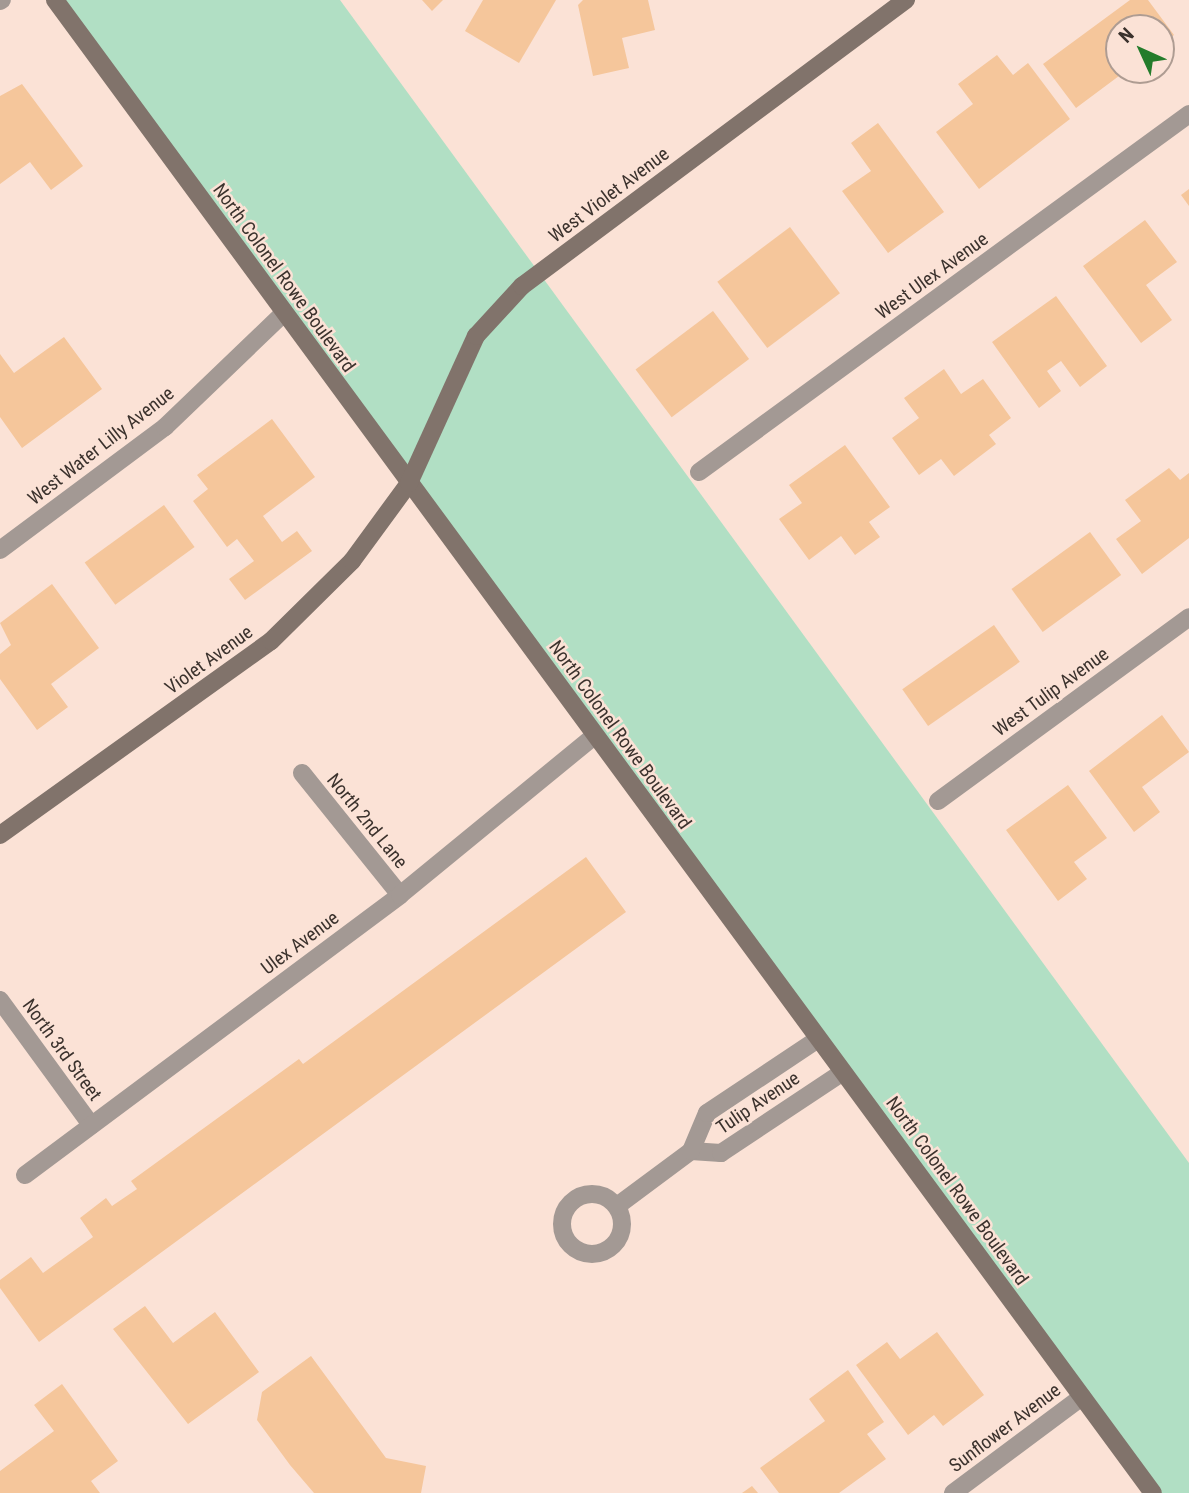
<!DOCTYPE html>
<style>
body{margin:0}
#map{position:relative;width:1189px;height:1493px;overflow:hidden;background:#fbe2d6;font-family:"Roboto Condensed",sans-serif}
div>[style]{position:absolute}
.green>*{inset:0;background:#b1dfc4}
.building>*{inset:0;background:#f5c69b;transform-origin:0 0}
.street>*{height:18px;margin:-9px;padding:0 9px;transform-origin:9px;border-radius:9px;background:#a39994}
.street>.ring{margin:-9px;padding:0;box-sizing:content-box;background:none;border:18px solid #a39994;border-radius:50%}
.secondary>*{height:18px;margin:-9px;padding:0 9px;transform-origin:9px;border-radius:9px;background:#81736b}
span{translate:-50% -50%;white-space:nowrap;text-align:center;line-height:1.15;-webkit-text-stroke:5px #fbe2d6;paint-order:stroke}
.street-label{font-size:19px;color:#3b322d}
.north{position:absolute;left:1105px;top:14px;width:70px;height:70px;box-sizing:border-box;background:#fbe2d6;border:2px solid #ae9c92;border-radius:50%;rotate:315deg;font-size:19px;font-weight:700;line-height:28px;text-align:center;color:#3b322d}
.north::after{content:'';display:block;margin:auto;width:24px;height:32px;background:#247c2b;clip-path:polygon(50% 0,100% 100%,50% 72%,0 100%)}
</style>
<div id="map">
<div class="green">
<i style="clip-path:polygon(65px 0,340px 0,1189px 1163px,1189px 1493px,1156px 1493px)"></i>
</div>
<div class="building">
<i style="clip-path:polygon(422px 0,443px 0,432px 11px)"></i>
<i style="clip-path:polygon(483px 0,556px 0,519px 63px,465px 31px)"></i>
<i style="clip-path:polygon(583px 0,648px 0,655px 30px,622px 38px,629px 68px,593px 76px,578px 5px)"></i>
<i style="clip-path:polygon(1130px 0,1148px 0,1174px 35px,1161px 44px,1161px 28px,1119px 28px,1119px 70px,1127px 70px,1076px 108px,1043px 64px)"></i>
<i style="clip-path:polygon(997px 55px,1013px 75px,1028px 63px,1070px 119px,979px 189px,936px 132px,973px 104px,958px 84px)"></i>
<i style="clip-path:polygon(22px 84px,83px 166px,51px 190px,30px 162px,0 184px,0 96px)"></i>
<i style="clip-path:polygon(878px 123px,944px 212px,888px 253px,842px 191px,871px 171px,851px 143px)"></i>
<i style="clip-path:polygon(1189px 189px,1189px 206px,1181px 195px)"></i>
<i style="clip-path:polygon(1145px 220px,1177px 262px,1146px 285px,1172px 320px,1141px 343px,1083px 266px)"></i>
<i style="left:790px;top:227px;width:83px;height:91px;rotate:53deg"></i>
<i style="clip-path:polygon(1056px 296px,1107px 366px,1080px 387px,1061px 361px,1047px 371px,1061px 391px,1039px 408px,992px 342px)"></i>
<i style="left:713px;top:311px;width:60px;height:97px;rotate:53deg"></i>
<i style="clip-path:polygon(64px 337px,102px 389px,22px 448px,0 417px,0 354px,14px 373px)"></i>
<i style="clip-path:polygon(944px 369px,961px 394px,983px 379px,1011px 418px,989px 435px,996px 444px,954px 476px,941px 459px,919px 475px,892px 438px,919px 418px,904px 398px)"></i>
<i style="clip-path:polygon(272px 419px,315px 477px,263px 516px,282px 542px,297px 531px,312px 551px,245px 600px,229px 579px,254px 561px,237px 539px,227px 547px,193px 501px,208px 489px,197px 475px)"></i>
<i style="clip-path:polygon(845px 445px,890px 507px,869px 522px,880px 537px,855px 555px,841px 536px,809px 560px,779px 519px,802px 503px,789px 485px)"></i>
<i style="clip-path:polygon(1169px 468px,1180px 480px,1189px 473px,1189px 538px,1142px 574px,1116px 539px,1141px 521px,1125px 500px)"></i>
<i style="left:164px;top:505px;width:52px;height:98px;rotate:54deg"></i>
<i style="left:1090px;top:532px;width:53px;height:97px;rotate:54deg"></i>
<i style="clip-path:polygon(52px 584px,99px 648px,51px 684px,68px 707px,37px 730px,0 679px,0 654px,11px 645px,0 623px)"></i>
<i style="left:994px;top:625px;width:45px;height:112px;rotate:55deg"></i>
<i style="clip-path:polygon(1162px 715px,1189px 752px,1142px 787px,1160px 812px,1134px 832px,1089px 771px)"></i>
<i style="clip-path:polygon(1068px 785px,1107px 838px,1074px 862px,1087px 879px,1058px 901px,1006px 830px)"></i>
<i style="clip-path:polygon(586px 857px,626px 912px,39px 1342px,0 1288px,0 1280px,31px 1257px,43px 1273px,93px 1237px,80px 1218px,106px 1198px,112px 1206px,137px 1189px,131px 1181px,299px 1059px,303px 1064px)"></i>
<i style="clip-path:polygon(145px 1306px,173px 1343px,215px 1312px,259px 1372px,188px 1424px,113px 1329px)"></i>
<i style="clip-path:polygon(937px 1332px,984px 1395px,943px 1426px,934px 1415px,908px 1435px,856px 1365px,887px 1342px,900px 1359px)"></i>
<i style="clip-path:polygon(311px 1356px,386px 1458px,426px 1466px,421px 1493px,314px 1493px,290px 1465px,257px 1420px,262px 1392px)"></i>
<i style="clip-path:polygon(848px 1370px,884px 1422px,867px 1434px,886px 1459px,839px 1493px,779px 1493px,760px 1468px,825px 1421px,809px 1399px)"></i>
<i style="clip-path:polygon(62px 1384px,118px 1461px,91px 1481px,100px 1493px,0 1493px,0 1471px,54px 1431px,34px 1405px)"></i>
<i style="clip-path:polygon(752px 1486px,758px 1493px,742px 1493px)"></i>
</div>
<div class="street">
<i style="left:0;top:1px;width:2px;rotate:-27deg"></i>
<i style="left:699px;top:472px;width:607px;rotate:-36.15deg"></i>
<i style="left:0;top:550px;width:206px;rotate:-36.7deg"></i>
<i style="left:165px;top:427px;width:165px;rotate:-43.8deg"></i>
<i style="left:302px;top:773px;width:156px;rotate:51.2deg"></i>
<i style="left:938px;top:801px;width:311px;rotate:-36.2deg"></i>
<i style="left:0;top:1000px;width:155px;rotate:53.9deg"></i>
<i style="left:691px;top:1151px;width:30px;rotate:4deg"></i>
<i style="left:721px;top:1153px;width:146px;rotate:-33.6deg"></i>
<i style="left:25px;top:1175px;width:468px;rotate:-36.7deg"></i>
<i style="left:400px;top:895px;width:251px;rotate:-39.3deg"></i>
<i class="ring" style="left:562px;top:1194px;width:42px;height:42px"></i>
<i style="left:617px;top:1206px;width:92px;rotate:-36.6deg"></i>
<i style="left:691px;top:1151px;width:41px;rotate:-67.2deg"></i>
<i style="left:707px;top:1113px;width:133px;rotate:-33.7deg"></i>
<i style="left:953px;top:1493px;width:161px;rotate:-36.7deg"></i>
</div>
<div class="secondary">
<i style="left:55px;top:0;width:1853px;rotate:53.67deg"></i>
<i style="left:0;top:835px;width:333px;rotate:-35.6deg"></i>
<i style="left:271px;top:641px;width:114px;rotate:-44.6deg"></i>
<i style="left:352px;top:561px;width:97px;rotate:-53.8deg"></i>
<i style="left:409px;top:483px;width:162px;rotate:-65.5deg"></i>
<i style="left:476px;top:336px;width:68px;rotate:-47.4deg"></i>
<i style="left:522px;top:286px;width:479px;rotate:-36.7deg"></i>
</div>
<div class="street-label">
<span style="left:609px;top:195px;rotate:-37deg">West Violet Avenue</span>
<span style="left:932px;top:276px;rotate:-36deg">West Ulex Avenue</span>
<span style="left:284px;top:278px;rotate:54deg">North Colonel Rowe Boulevard</span>
<span style="left:101px;top:446px;rotate:-38deg">West Water Lilly Avenue</span>
<span style="left:209px;top:660px;rotate:-36deg">Violet Avenue</span>
<span style="left:1051px;top:692px;rotate:-36deg">West Tulip Avenue</span>
<span style="left:620px;top:735px;rotate:54deg">North Colonel Rowe Boulevard</span>
<span style="left:367px;top:821px;rotate:51deg">North 2nd Lane</span>
<span style="left:300px;top:943px;rotate:-37deg">Ulex Avenue</span>
<span style="left:62px;top:1050px;rotate:54deg">North 3rd Street</span>
<span style="left:758px;top:1103px;rotate:-34deg">Tulip Avenue</span>
<span style="left:957px;top:1191px;rotate:54deg">North Colonel Rowe Boulevard</span>
<span style="left:1005px;top:1428px;rotate:-37deg">Sunflower Avenue</span>
</div>
<div class="north">N</div>
</div>
